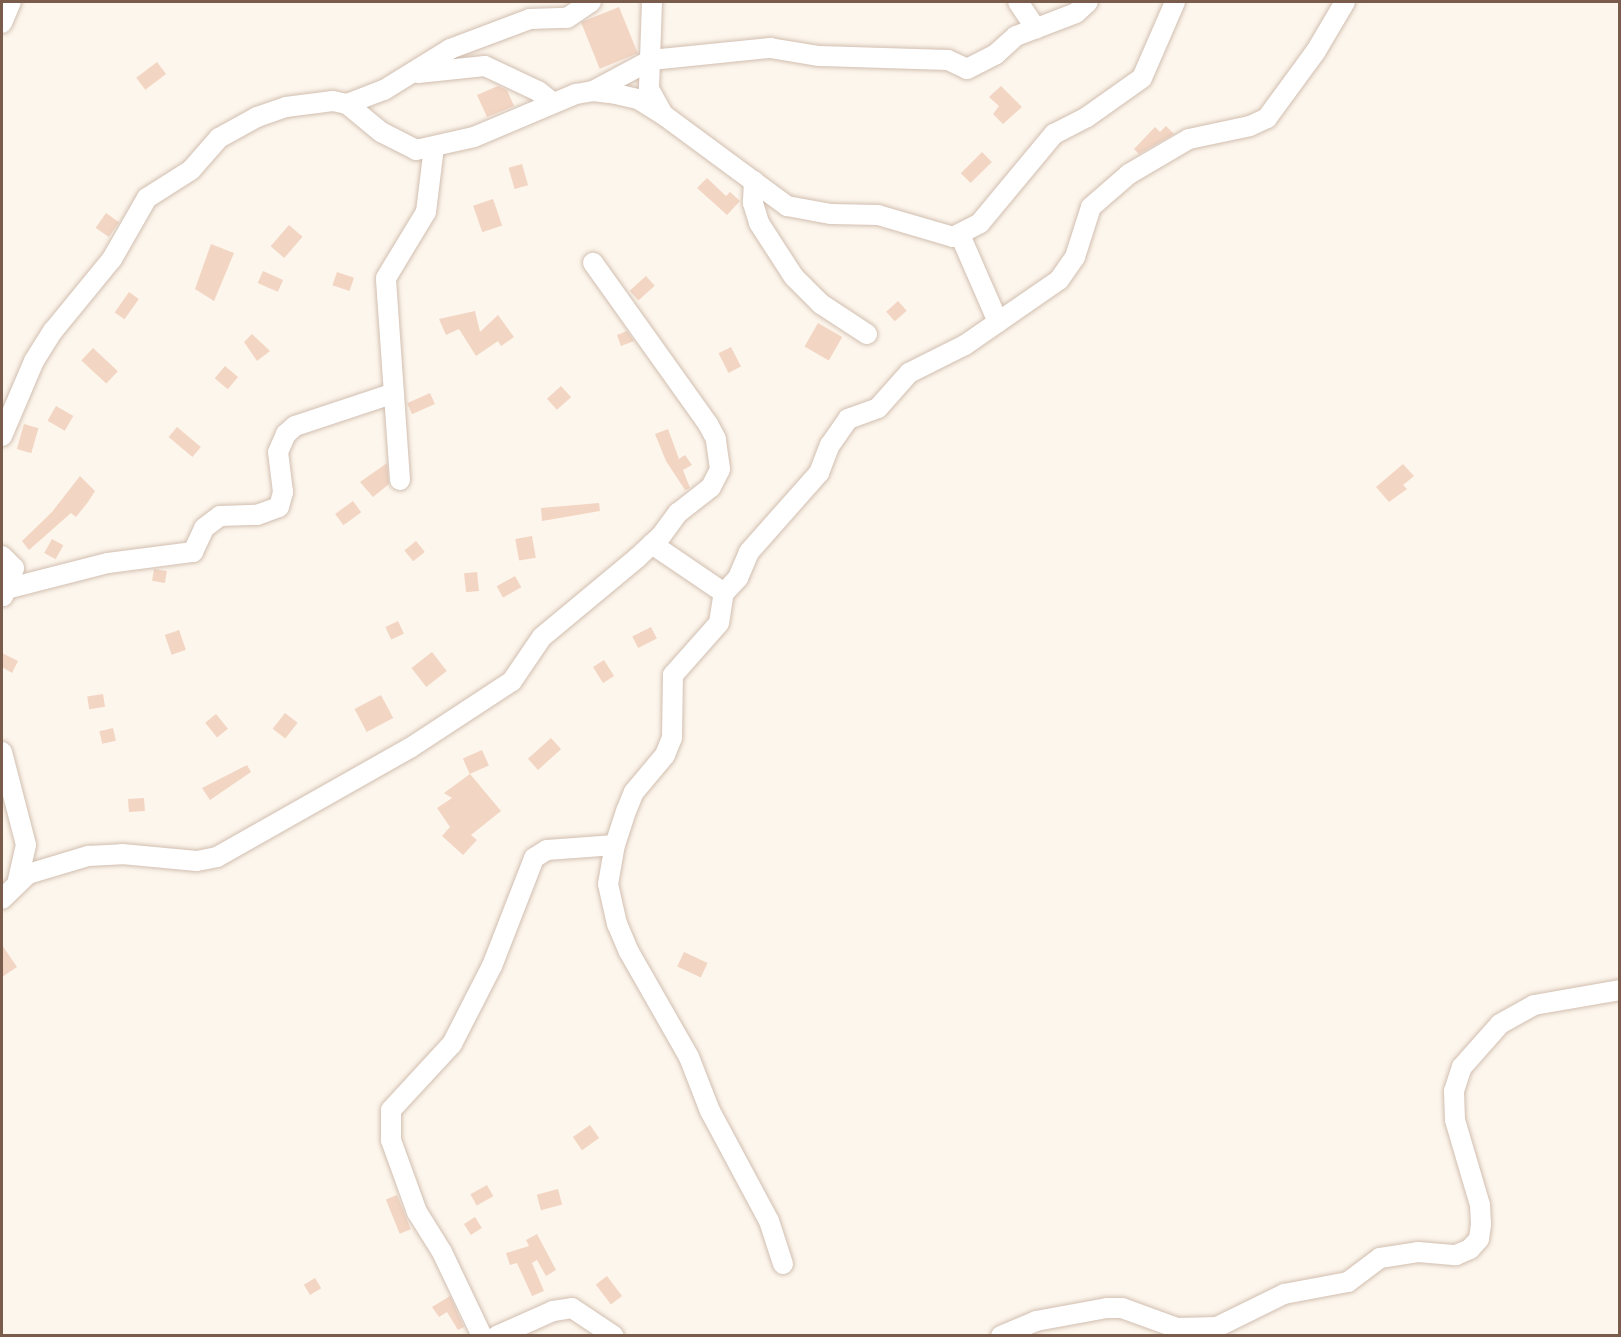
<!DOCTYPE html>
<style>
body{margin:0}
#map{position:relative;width:1621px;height:1337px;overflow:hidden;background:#fdf6ec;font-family:Montserrat,sans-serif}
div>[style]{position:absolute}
.building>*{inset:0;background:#f3d5c3;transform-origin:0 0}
.roads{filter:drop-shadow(0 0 2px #d1beb0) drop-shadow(0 0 2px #d1beb0)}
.minor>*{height:20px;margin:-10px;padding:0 10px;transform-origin:10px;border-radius:10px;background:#fff}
span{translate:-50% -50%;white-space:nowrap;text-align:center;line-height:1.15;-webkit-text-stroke:4.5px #fffaf3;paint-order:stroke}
.frame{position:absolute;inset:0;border:3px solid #7a5c4d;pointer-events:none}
</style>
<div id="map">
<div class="building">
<i style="left:619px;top:7px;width:50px;height:41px;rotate:68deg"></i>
<i style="left:157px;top:62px;width:15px;height:26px;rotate:53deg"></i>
<i style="clip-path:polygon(498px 86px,507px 90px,514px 106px,487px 117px,477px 95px)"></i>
<i style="clip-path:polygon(1001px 86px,1022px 107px,1003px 124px,993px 114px,999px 106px,989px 97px)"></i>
<i style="clip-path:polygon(1166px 126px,1174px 134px,1139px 154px,1134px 149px,1155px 127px,1160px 132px)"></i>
<i style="left:982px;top:152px;width:14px;height:30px;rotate:45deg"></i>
<i style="left:522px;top:164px;width:22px;height:14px;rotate:74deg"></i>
<i style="clip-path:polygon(707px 178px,726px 196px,730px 192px,740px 201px,727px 215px,697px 188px)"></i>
<i style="left:493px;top:199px;width:28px;height:21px;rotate:71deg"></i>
<i style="left:106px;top:213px;width:16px;height:18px;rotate:35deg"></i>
<i style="left:289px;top:225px;width:18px;height:28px;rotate:41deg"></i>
<i style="clip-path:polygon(211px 244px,234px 253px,214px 301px,195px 289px)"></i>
<i style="left:263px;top:271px;width:22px;height:13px;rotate:24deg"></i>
<i style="left:337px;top:272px;width:18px;height:14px;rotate:19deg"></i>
<i style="left:646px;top:276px;width:13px;height:22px;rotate:48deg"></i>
<i style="left:129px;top:292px;width:12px;height:25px;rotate:35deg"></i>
<i style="left:898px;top:301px;width:13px;height:16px;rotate:48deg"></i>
<i style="clip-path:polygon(475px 311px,480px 332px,498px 315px,514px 337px,501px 346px,498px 341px,476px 356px,459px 329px,446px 335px,439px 319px)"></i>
<i style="left:818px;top:323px;width:28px;height:27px;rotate:30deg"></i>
<i style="clip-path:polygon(627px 331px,634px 341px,621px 346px,617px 335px)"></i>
<i style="clip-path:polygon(252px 334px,270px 351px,257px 361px,244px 342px)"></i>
<i style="left:731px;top:347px;width:22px;height:14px;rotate:63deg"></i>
<i style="left:93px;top:348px;width:34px;height:17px;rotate:43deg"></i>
<i style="left:225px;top:366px;width:17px;height:16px;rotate:40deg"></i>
<i style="left:561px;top:386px;width:15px;height:19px;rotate:48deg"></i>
<i style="left:430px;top:393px;width:12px;height:25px;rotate:66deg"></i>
<i style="left:56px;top:406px;width:20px;height:17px;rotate:30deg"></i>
<i style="left:24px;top:424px;width:15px;height:26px;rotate:16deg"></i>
<i style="left:177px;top:427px;width:31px;height:13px;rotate:40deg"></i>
<i style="clip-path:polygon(668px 429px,679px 459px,685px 455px,692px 465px,683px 470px,690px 488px,685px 490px,666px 461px,655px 434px)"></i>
<i style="clip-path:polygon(387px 463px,389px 484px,373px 497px,360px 482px)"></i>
<i style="clip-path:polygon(1403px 464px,1414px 476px,1403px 485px,1407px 489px,1389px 502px,1376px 487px)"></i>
<i style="clip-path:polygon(80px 476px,95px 491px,88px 502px,76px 517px,71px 513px,29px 550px,22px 541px,52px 512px)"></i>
<i style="left:353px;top:501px;width:14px;height:22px;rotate:54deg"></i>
<i style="clip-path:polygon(599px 503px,600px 511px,542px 521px,541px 508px)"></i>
<i style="left:532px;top:536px;width:22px;height:17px;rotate:80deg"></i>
<i style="left:52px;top:539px;width:13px;height:16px;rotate:29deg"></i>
<i style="left:416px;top:541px;width:14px;height:15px;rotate:51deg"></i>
<i style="left:154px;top:569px;width:13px;height:12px;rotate:9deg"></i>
<i style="left:477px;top:572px;width:19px;height:13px;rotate:84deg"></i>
<i style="left:515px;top:576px;width:13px;height:21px;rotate:61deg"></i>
<i style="left:398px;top:621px;width:14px;height:14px;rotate:65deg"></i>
<i style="left:651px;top:627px;width:13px;height:21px;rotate:63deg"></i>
<i style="left:179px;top:630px;width:21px;height:15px;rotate:71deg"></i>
<i style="left:432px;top:652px;width:24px;height:26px;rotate:52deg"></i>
<i style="clip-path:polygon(2px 653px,18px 661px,12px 673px,2px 667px)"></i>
<i style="left:604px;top:660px;width:19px;height:13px;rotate:58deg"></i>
<i style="left:103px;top:694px;width:13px;height:16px;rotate:81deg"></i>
<i style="left:381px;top:695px;width:26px;height:30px;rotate:62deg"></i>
<i style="left:285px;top:713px;width:16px;height:20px;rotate:38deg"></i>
<i style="left:216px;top:714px;width:19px;height:14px;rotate:51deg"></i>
<i style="left:113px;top:728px;width:13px;height:14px;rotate:77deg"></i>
<i style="left:551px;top:738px;width:15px;height:31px;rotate:48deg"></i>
<i style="left:482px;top:750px;width:17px;height:21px;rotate:66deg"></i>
<i style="clip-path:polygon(247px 765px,251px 772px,210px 800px,202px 788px)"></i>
<i style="clip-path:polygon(470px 774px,501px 811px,471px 835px,477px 840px,463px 855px,442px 836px,450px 827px,437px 808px,452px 798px,444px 793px)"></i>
<i style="left:144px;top:798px;width:13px;height:16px;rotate:86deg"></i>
<i style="clip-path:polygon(2px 945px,17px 967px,2px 977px)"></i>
<i style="left:684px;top:952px;width:26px;height:16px;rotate:25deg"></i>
<i style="left:590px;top:1125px;width:16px;height:21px;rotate:55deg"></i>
<i style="left:487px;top:1185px;width:13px;height:19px;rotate:61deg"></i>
<i style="left:558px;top:1189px;width:16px;height:22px;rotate:75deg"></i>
<i style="left:397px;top:1195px;width:37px;height:12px;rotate:68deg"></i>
<i style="left:475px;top:1217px;width:13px;height:13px;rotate:58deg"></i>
<i style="clip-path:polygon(537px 1234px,556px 1270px,546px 1276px,537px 1260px,532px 1263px,544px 1291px,532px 1296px,517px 1263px,510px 1265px,506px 1253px,529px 1246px,526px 1240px)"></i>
<i style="left:607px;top:1276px;width:25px;height:14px;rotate:53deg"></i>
<i style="left:315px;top:1278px;width:12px;height:13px;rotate:59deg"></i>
<i style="clip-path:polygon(450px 1296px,464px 1327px,458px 1330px,447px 1312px,439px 1317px,432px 1307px)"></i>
</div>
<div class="roads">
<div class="minor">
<i style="left:652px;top:2px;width:87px;rotate:92deg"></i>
<i style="left:649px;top:89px;width:29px;rotate:61deg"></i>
<i style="left:1018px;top:2px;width:32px;rotate:56deg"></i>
<i style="left:2px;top:23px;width:23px;rotate:-67deg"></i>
<i style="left:418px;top:73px;width:67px;rotate:-6deg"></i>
<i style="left:485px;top:66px;width:59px;rotate:25.3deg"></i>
<i style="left:538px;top:91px;width:18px;rotate:38deg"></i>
<i style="left:593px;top:91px;width:66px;rotate:-28.1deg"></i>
<i style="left:651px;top:60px;width:120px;rotate:-5.8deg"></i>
<i style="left:770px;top:48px;width:50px;rotate:9.3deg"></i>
<i style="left:819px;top:56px;width:129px;rotate:1.8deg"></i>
<i style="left:948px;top:60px;width:21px;rotate:25deg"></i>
<i style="left:967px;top:69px;width:33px;rotate:-27deg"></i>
<i style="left:996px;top:54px;width:27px;rotate:-42deg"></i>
<i style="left:1016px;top:36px;width:64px;rotate:-21deg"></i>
<i style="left:1076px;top:13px;width:16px;rotate:-43deg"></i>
<i style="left:347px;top:104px;width:40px;rotate:-21deg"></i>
<i style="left:384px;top:90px;width:78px;rotate:-31.8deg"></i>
<i style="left:450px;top:49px;width:85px;rotate:-20.6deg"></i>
<i style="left:530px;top:19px;width:37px;rotate:-2deg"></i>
<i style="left:567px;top:18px;width:29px;rotate:-34deg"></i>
<i style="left:754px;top:181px;width:22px;rotate:93deg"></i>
<i style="left:753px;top:203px;width:21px;rotate:73deg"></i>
<i style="left:759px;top:223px;width:64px;rotate:57.1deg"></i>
<i style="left:794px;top:277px;width:38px;rotate:45deg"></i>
<i style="left:821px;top:304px;width:55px;rotate:33.1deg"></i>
<i style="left:960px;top:235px;width:95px;rotate:66.4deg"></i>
<i style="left:2px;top:436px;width:82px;rotate:-66.9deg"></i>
<i style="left:34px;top:361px;width:36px;rotate:-58deg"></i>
<i style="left:53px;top:331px;width:93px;rotate:-50.7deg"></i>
<i style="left:112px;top:259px;width:70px;rotate:-60.2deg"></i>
<i style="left:147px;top:198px;width:52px;rotate:-32.5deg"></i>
<i style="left:191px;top:170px;width:43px;rotate:-48.8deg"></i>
<i style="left:219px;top:138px;width:43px;rotate:-28.9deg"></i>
<i style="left:257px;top:117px;width:31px;rotate:-19deg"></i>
<i style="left:286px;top:107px;width:47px;rotate:-7.3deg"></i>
<i style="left:333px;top:101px;width:14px;rotate:12deg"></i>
<i style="left:347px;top:104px;width:44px;rotate:39.5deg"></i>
<i style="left:381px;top:132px;width:39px;rotate:27deg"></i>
<i style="left:416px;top:150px;width:59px;rotate:-12.6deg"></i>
<i style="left:474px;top:137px;width:111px;rotate:-22.9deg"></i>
<i style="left:576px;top:94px;width:17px;rotate:-10deg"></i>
<i style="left:593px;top:91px;width:23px;rotate:7deg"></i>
<i style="left:616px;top:94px;width:23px;rotate:13deg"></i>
<i style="left:638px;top:99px;width:32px;rotate:32deg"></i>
<i style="left:665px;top:116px;width:152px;rotate:36.4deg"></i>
<i style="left:787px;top:206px;width:45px;rotate:10.3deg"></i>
<i style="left:831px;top:214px;width:47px;rotate:1.2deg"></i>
<i style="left:878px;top:215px;width:78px;rotate:16.3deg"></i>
<i style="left:953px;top:237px;width:30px;rotate:-27deg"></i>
<i style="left:980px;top:223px;width:116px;rotate:-50.3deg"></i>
<i style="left:1054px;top:134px;width:37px;rotate:-27deg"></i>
<i style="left:1087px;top:117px;width:67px;rotate:-35.3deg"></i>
<i style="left:1142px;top:78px;width:83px;rotate:-66.5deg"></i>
<i style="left:400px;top:480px;width:202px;rotate:-94deg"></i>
<i style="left:386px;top:278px;width:77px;rotate:-58.8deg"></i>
<i style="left:426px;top:212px;width:65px;rotate:-83deg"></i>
<i style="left:652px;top:544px;width:87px;rotate:34.2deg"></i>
<i style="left:2px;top:556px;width:17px;rotate:45deg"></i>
<i style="left:14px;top:568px;width:30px;rotate:111deg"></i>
<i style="left:6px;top:589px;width:105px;rotate:-14.3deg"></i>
<i style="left:108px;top:563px;width:86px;rotate:-7.4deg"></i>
<i style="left:193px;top:552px;width:26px;rotate:-65deg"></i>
<i style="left:204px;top:528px;width:20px;rotate:-37deg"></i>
<i style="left:220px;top:516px;width:37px;rotate:-2deg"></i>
<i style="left:257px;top:515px;width:23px;rotate:-20deg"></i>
<i style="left:279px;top:507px;width:16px;rotate:-75deg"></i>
<i style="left:283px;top:492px;width:40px;rotate:-97.1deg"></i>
<i style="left:278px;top:452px;width:20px;rotate:-66deg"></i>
<i style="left:286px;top:434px;width:12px;rotate:-42deg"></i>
<i style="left:295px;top:426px;width:104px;rotate:-18.4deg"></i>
<i style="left:2px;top:752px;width:96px;rotate:75.5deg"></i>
<i style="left:26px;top:845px;width:37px;rotate:103deg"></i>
<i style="left:2px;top:899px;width:36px;rotate:-44deg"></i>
<i style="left:28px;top:874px;width:63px;rotate:-16.7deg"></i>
<i style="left:88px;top:856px;width:34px;rotate:-3deg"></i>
<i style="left:122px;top:854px;width:75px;rotate:5.3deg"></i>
<i style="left:197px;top:861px;width:20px;rotate:-11deg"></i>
<i style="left:217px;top:857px;width:222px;rotate:-29.5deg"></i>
<i style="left:410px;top:748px;width:122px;rotate:-33.3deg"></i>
<i style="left:512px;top:681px;width:53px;rotate:-55.7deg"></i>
<i style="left:542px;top:637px;width:124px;rotate:-39.7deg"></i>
<i style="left:637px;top:558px;width:33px;rotate:-43deg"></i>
<i style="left:661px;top:536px;width:29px;rotate:-54deg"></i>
<i style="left:678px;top:513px;width:42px;rotate:-38.2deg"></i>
<i style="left:711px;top:487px;width:20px;rotate:-63deg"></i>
<i style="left:720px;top:469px;width:30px;rotate:-98deg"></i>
<i style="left:716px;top:439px;width:17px;rotate:-118deg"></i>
<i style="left:708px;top:424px;width:198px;rotate:-125.5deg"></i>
<i style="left:783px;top:1264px;width:45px;rotate:-108deg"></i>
<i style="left:769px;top:1221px;width:125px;rotate:-118.2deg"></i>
<i style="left:710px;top:1111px;width:58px;rotate:-111.3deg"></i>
<i style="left:689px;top:1057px;width:121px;rotate:-119.7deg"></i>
<i style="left:629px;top:952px;width:30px;rotate:-113deg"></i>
<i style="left:617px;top:924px;width:41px;rotate:-102.7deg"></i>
<i style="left:608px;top:884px;width:40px;rotate:-80deg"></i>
<i style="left:615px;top:845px;width:38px;rotate:-72deg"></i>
<i style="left:627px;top:809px;width:18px;rotate:-68deg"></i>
<i style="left:634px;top:792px;width:48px;rotate:-50deg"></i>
<i style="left:665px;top:755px;width:18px;rotate:-68deg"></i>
<i style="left:672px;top:738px;width:63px;rotate:-89.1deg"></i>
<i style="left:673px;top:675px;width:69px;rotate:-48.5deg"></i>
<i style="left:719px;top:623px;width:30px;rotate:-81deg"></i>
<i style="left:724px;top:593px;width:21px;rotate:-47deg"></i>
<i style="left:738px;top:578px;width:28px;rotate:-67deg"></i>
<i style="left:749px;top:552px;width:106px;rotate:-48.5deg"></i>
<i style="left:819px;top:473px;width:30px;rotate:-69deg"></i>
<i style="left:830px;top:445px;width:32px;rotate:-55deg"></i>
<i style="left:848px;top:419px;width:32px;rotate:-20deg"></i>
<i style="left:878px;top:408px;width:47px;rotate:-48.5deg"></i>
<i style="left:909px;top:373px;width:63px;rotate:-26.6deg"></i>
<i style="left:965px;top:345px;width:114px;rotate:-34.7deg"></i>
<i style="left:1059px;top:280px;width:28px;rotate:-55deg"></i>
<i style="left:1075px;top:257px;width:52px;rotate:-72.3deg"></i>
<i style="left:1091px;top:207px;width:50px;rotate:-41deg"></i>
<i style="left:1129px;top:174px;width:69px;rotate:-30.3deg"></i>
<i style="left:1189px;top:139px;width:62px;rotate:-12deg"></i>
<i style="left:1250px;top:126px;width:19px;rotate:-25deg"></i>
<i style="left:1267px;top:118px;width:83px;rotate:-53.8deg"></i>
<i style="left:1316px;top:51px;width:57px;rotate:-59.4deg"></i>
<i style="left:482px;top:1336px;width:93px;rotate:-115.5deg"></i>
<i style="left:442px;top:1252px;width:47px;rotate:-122deg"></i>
<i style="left:417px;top:1212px;width:77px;rotate:-109.9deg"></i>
<i style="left:391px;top:1140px;width:30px;rotate:-90deg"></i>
<i style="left:391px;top:1110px;width:90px;rotate:-47.3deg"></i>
<i style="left:452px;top:1044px;width:88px;rotate:-62.9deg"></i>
<i style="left:492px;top:966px;width:116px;rotate:-68.7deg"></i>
<i style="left:534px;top:858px;width:15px;rotate:-32deg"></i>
<i style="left:547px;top:850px;width:68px;rotate:-4.2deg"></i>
<i style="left:497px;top:1336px;width:61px;rotate:-24.1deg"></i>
<i style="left:553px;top:1311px;width:19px;rotate:-9deg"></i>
<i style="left:572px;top:1308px;width:50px;rotate:33.7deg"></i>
<i style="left:1001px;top:1336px;width:38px;rotate:-23deg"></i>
<i style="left:1036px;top:1321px;width:72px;rotate:-10.4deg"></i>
<i style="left:1107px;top:1308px;width:15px"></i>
<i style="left:1122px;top:1308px;width:59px;rotate:20deg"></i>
<i style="left:1177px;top:1328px;width:40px;rotate:-1.4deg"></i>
<i style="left:1217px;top:1327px;width:75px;rotate:-26.2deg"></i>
<i style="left:1284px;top:1294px;width:65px;rotate:-10.6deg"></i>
<i style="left:1348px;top:1282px;width:40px;rotate:-37deg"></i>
<i style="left:1380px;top:1258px;width:38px;rotate:-9deg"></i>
<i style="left:1418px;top:1252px;width:38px;rotate:5deg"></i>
<i style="left:1456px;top:1255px;width:15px;rotate:-23deg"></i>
<i style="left:1470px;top:1249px;width:13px;rotate:-48deg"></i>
<i style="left:1479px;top:1239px;width:15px;rotate:-82deg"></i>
<i style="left:1481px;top:1224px;width:19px;rotate:-93deg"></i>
<i style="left:1480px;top:1205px;width:89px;rotate:-106.4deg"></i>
<i style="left:1455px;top:1120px;width:29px;rotate:-92deg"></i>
<i style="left:1454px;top:1091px;width:25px;rotate:-72deg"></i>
<i style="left:1462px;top:1067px;width:57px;rotate:-48.5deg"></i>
<i style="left:1500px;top:1024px;width:39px;rotate:-29deg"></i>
<i style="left:1534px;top:1005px;width:87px;rotate:-9.9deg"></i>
</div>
</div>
<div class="frame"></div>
</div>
